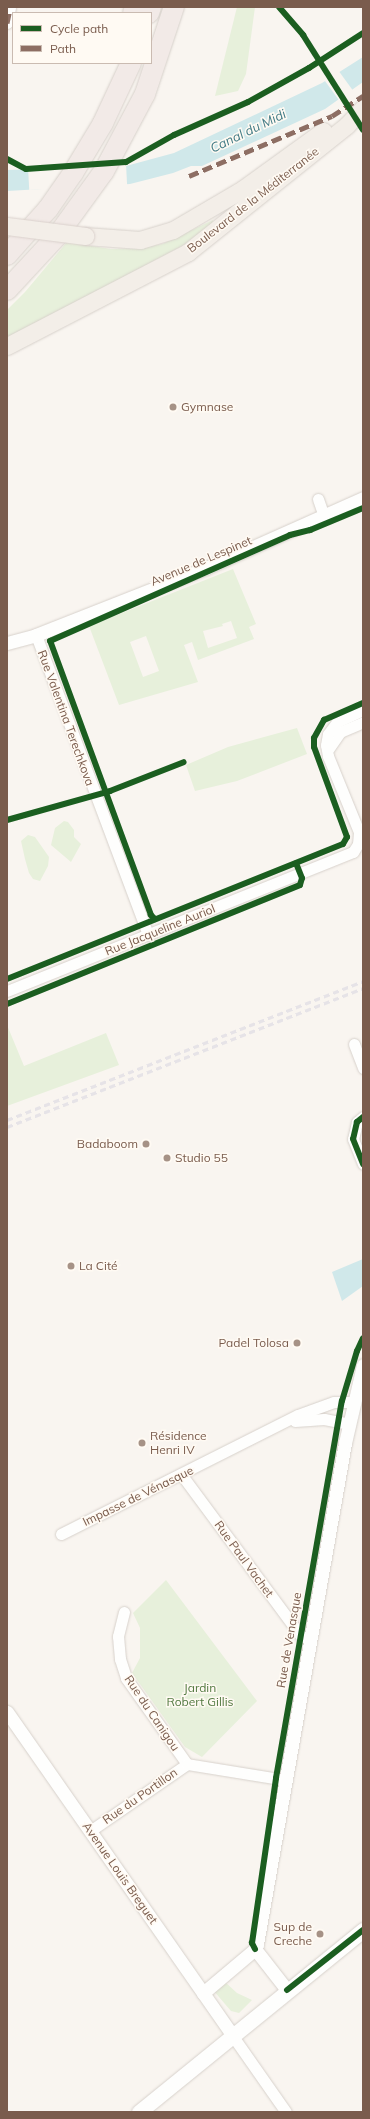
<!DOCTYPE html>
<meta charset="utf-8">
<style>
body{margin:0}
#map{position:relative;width:370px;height:2119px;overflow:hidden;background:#f9f5f0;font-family:Mulish,sans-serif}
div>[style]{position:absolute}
.green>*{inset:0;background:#e7f0db}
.water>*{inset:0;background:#d0e8ea}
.pier>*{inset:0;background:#f9f5f0;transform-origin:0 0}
.roads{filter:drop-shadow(0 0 1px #d7d1cb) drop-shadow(0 0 1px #d7d1cb)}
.minor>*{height:11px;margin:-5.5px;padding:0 5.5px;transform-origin:5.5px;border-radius:5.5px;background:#fefefd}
.tertiary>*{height:13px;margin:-6.5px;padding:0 6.5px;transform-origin:6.5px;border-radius:6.5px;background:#fefefd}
.secondary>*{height:15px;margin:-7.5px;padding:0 7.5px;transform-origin:7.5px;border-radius:7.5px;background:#fefefd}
.primary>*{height:17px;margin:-8.5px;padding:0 8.5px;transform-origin:8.5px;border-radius:8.5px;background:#f3eee8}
.motorway>*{height:20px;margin:-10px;padding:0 10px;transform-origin:10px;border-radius:10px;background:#f2eae7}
.rail>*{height:3px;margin-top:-1.5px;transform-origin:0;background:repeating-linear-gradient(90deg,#e6e3e7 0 6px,transparent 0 10px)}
.bridges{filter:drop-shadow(0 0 1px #dad1cc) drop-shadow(0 0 1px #dad1cc)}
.primary-bridge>*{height:17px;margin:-8.5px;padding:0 8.5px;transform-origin:8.5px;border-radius:8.5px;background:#f3eee8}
.quiet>*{height:5px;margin-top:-2.5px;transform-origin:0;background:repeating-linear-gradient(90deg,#8d6e63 0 10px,transparent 0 15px)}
.cycleway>*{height:6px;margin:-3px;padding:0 3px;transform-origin:3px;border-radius:3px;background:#1b5e20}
.dots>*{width:11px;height:11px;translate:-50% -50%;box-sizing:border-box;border:2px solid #fffaf3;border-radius:50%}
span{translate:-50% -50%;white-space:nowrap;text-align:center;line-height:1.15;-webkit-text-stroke:3px #fffaf3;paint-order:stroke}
.street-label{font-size:12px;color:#7a5c4d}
.poi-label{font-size:12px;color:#7a5c4d}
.left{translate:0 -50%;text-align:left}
.right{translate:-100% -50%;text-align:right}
.park-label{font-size:12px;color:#537a41}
.water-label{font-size:13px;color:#437c86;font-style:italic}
.frame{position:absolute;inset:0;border:8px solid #7a5c4d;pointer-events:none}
.legend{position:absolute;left:12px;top:12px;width:140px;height:52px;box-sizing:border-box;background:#fffaf3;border:1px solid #cabbb1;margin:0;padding:5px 7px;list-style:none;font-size:12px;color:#7a5c4d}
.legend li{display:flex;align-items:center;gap:8px;height:20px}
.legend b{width:20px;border:1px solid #cabbb1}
</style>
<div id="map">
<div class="green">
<i style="clip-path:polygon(237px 7px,255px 7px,246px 74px,238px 91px,215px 96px)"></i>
<i style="clip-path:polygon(213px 220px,214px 223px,197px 238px,7px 339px,7px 310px,25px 292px,67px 242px,111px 249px,142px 248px,162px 244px)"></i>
<i style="clip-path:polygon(evenodd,233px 569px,256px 624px,249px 627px,254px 639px,198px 660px,192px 642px,184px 645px,198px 682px,119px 705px,89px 626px,233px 569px,231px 621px,237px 638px,208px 648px,203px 631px,223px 626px,222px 624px,231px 621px,233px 569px,146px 636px,159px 671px,143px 677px,130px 642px,146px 636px)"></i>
<i style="clip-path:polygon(297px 728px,307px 754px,237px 781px,195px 791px,186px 765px,228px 747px)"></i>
<i style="clip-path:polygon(64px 821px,68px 822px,74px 830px,74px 837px,81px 844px,71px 862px,51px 845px,55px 828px)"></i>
<i style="clip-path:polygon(28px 835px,35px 837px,49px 857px,48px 866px,40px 881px,33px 879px,29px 873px,25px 859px,21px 841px)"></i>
<i style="clip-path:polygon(7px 1025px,24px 1066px,106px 1033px,119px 1065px,7px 1106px)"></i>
<i style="clip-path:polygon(166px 1580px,257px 1701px,202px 1757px,185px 1747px,132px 1673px,140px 1658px,140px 1628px,133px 1613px)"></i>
<i style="clip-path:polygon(224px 1981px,237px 1993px,252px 2000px,239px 2013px,231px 2011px,213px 1990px)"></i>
</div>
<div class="water">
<i style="clip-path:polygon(363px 57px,363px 82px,325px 109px,202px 166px,191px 166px,173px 173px,130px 184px,7px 191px,7px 170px,126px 166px,174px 153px,322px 83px)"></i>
<i style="clip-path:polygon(363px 1259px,363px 1286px,342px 1301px,332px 1272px)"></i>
</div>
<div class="pier">
<i style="left:338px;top:70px;width:26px;height:17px;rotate:54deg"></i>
<i style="left:126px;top:164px;width:21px;height:98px;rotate:87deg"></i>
</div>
<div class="roads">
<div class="minor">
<i style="left:7px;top:23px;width:16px;rotate:-79deg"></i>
<i style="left:318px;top:499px;width:18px;rotate:71deg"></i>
<i style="left:36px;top:635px;width:320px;rotate:69.5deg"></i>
<i style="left:329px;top:748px;width:19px;rotate:-55deg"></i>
<i style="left:340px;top:732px;width:25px;rotate:-23deg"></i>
<i style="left:7px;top:991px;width:373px;rotate:-21.9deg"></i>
<i style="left:353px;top:852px;width:9px;rotate:-58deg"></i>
<i style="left:358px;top:844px;width:12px;rotate:-85deg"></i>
<i style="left:359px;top:832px;width:82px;rotate:-112.2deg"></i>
<i style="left:328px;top:756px;width:11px;rotate:-100deg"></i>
<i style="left:326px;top:745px;width:11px;rotate:-80deg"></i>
<i style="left:328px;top:734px;width:15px;rotate:-53deg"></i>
<i style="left:337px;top:722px;width:29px;rotate:-25deg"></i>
<i style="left:354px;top:1044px;width:26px;rotate:69deg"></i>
<i style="left:363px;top:1117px;width:8px;rotate:140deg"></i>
<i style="left:357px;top:1122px;width:17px;rotate:103deg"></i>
<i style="left:353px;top:1139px;width:27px;rotate:68deg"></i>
<i style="left:295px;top:1421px;width:29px;rotate:-4deg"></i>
<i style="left:324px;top:1419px;width:25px;rotate:11deg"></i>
<i style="left:181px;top:1474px;width:202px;rotate:53.5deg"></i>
<i style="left:301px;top:1636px;width:9px;rotate:18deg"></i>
<i style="left:61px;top:1534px;width:265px;rotate:-26.7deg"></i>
<i style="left:298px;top:1415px;width:38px;rotate:-20deg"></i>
<i style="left:334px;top:1402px;width:19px"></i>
<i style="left:124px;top:1612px;width:25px;rotate:104deg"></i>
<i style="left:118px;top:1636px;width:23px;rotate:85deg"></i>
<i style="left:120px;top:1659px;width:20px;rotate:72deg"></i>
<i style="left:126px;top:1678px;width:105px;rotate:54.7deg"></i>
<i style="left:90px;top:1831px;width:118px;rotate:-34.6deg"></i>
<i style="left:187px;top:1764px;width:100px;rotate:9.2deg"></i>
<i style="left:232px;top:2035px;width:94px;rotate:55deg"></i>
</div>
<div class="tertiary">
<i style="left:7px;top:643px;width:30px;rotate:-15deg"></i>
<i style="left:36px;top:635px;width:183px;rotate:-21.5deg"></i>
<i style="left:206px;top:568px;width:172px;rotate:-24deg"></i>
<i style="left:7px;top:1712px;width:394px;rotate:55.1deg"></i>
<i style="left:255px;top:1949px;width:52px;rotate:52deg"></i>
<i style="left:203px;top:1993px;width:68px;rotate:-40.2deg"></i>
<i style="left:255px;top:1949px;width:5px;rotate:-68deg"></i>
<i style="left:257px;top:1944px;width:509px;rotate:-80.04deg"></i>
<i style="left:345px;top:1443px;width:80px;rotate:-77deg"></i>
</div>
<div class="secondary">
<i style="left:139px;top:2112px;width:289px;rotate:-39.1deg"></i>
</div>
<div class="primary">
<i style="left:85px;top:236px;width:55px;rotate:4.2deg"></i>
<i style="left:140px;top:240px;width:34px;rotate:-17deg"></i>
<i style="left:173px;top:230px;width:81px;rotate:-30.4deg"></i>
<i style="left:243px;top:189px;width:99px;rotate:-35.9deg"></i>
<i style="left:7px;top:346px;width:204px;rotate:-27.4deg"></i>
<i style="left:188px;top:252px;width:203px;rotate:-38.6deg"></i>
<i style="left:347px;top:125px;width:23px;rotate:-47deg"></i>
</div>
<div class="motorway">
<i style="left:133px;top:13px;width:6px;rotate:-72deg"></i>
<i style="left:149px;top:13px;width:6px;rotate:-72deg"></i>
<i style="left:7px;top:255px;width:62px;rotate:-48.3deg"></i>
<i style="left:48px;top:209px;width:44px;rotate:-55.2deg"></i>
<i style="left:73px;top:173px;width:58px;rotate:-59deg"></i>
<i style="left:103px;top:123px;width:66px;rotate:-65deg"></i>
<i style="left:7px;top:290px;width:74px;rotate:-47.2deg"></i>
<i style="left:57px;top:236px;width:80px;rotate:-54.1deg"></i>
<i style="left:104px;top:171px;width:87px;rotate:-62deg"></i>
<i style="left:145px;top:94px;width:92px;rotate:-71.6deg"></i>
</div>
</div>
<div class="rail">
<i style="left:7px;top:1120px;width:382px;rotate:-21.3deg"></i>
<i style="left:7px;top:1127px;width:382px;rotate:-21.3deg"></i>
</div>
<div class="bridges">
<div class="primary-bridge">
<i style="left:7px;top:226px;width:79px;rotate:7.3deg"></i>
</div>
</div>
<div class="quiet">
<i style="left:7px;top:23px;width:14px;rotate:-78deg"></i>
<i style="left:189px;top:176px;width:155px;rotate:-22.8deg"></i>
<i style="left:332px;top:116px;width:37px;rotate:-33deg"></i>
</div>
<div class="cycleway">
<i style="left:279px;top:7px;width:37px;rotate:49deg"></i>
<i style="left:303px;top:35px;width:112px;rotate:57.7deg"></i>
<i style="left:7px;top:159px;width:21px;rotate:28deg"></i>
<i style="left:26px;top:169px;width:100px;rotate:-4deg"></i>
<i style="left:126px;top:162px;width:55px;rotate:-29.4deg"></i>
<i style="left:174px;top:135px;width:81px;rotate:-24deg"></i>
<i style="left:248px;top:102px;width:70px;rotate:-29.1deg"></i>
<i style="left:309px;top:68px;width:64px;rotate:-32.9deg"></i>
<i style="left:7px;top:820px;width:107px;rotate:-15.7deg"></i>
<i style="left:110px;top:791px;width:79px;rotate:-21.4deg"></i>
<i style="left:155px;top:919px;width:6px;rotate:-135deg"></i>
<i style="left:151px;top:915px;width:292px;rotate:-110.2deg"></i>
<i style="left:50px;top:641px;width:262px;rotate:-23.8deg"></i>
<i style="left:290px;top:535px;width:21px;rotate:-14deg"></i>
<i style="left:310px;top:530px;width:57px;rotate:-22.5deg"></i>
<i style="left:7px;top:979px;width:362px;rotate:-21.9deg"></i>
<i style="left:343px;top:844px;width:8px;rotate:-60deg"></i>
<i style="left:347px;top:837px;width:96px;rotate:-110.1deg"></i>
<i style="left:314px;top:747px;width:9px;rotate:-90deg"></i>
<i style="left:314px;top:738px;width:21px;rotate:-61deg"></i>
<i style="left:324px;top:720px;width:43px;rotate:-23.6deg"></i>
<i style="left:7px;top:1004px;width:316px;rotate:-22.1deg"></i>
<i style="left:300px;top:885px;width:7px;rotate:-74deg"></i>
<i style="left:302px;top:878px;width:16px;rotate:-112deg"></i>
<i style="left:363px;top:1117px;width:8px;rotate:140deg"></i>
<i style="left:357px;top:1122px;width:17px;rotate:103deg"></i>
<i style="left:353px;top:1139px;width:27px;rotate:68deg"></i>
<i style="left:255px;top:1949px;width:7px;rotate:-117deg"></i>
<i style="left:252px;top:1943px;width:167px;rotate:-81.7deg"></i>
<i style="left:276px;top:1778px;width:383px;rotate:-80.1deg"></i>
<i style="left:342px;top:1401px;width:52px;rotate:-73.3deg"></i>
<i style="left:357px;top:1351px;width:14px;rotate:-65deg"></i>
<i style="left:287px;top:1990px;width:97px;rotate:-38.3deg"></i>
</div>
<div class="dots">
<i style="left:173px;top:407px;background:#a69286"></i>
<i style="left:146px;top:1144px;background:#a69286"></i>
<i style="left:167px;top:1158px;background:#a69286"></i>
<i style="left:71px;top:1266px;background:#a69286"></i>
<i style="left:297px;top:1343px;background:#a69286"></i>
<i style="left:142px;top:1443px;background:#a69286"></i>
<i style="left:320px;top:1934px;background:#a69286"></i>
</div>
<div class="street-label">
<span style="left:253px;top:200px;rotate:-38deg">Boulevard de la Méditerranée</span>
<span style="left:201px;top:561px;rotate:-23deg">Avenue de Lespinet</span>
<span style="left:66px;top:718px;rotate:70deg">Rue Valentina Terechkova</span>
<span style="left:160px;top:930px;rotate:-22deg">Rue Jacqueline Auriol</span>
<span style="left:138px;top:1496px;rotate:-26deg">Impasse de Vénasque</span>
<span style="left:244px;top:1559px;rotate:54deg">Rue Paul Vachet</span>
<span style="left:289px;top:1640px;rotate:-80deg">Rue de Venasque</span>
<span style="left:152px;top:1713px;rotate:56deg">Rue du Canigou</span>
<span style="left:140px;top:1796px;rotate:-35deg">Rue du Portillon</span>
<span style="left:120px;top:1873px;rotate:55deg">Avenue Louis Breguet</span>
</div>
<div class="poi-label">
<span class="left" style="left:181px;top:407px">Gymnase</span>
<span class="right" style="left:138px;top:1144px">Badaboom</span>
<span class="left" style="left:175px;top:1158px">Studio 55</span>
<span class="left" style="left:79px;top:1266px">La Cité</span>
<span class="right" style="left:289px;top:1343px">Padel Tolosa</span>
<span class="left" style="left:150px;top:1443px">Résidence<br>Henri IV</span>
<span class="right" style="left:312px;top:1934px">Sup de<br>Creche</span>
</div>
<div class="park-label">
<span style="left:200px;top:1695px">Jardin<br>Robert Gillis</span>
</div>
<div class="water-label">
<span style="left:248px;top:131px;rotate:-26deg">Canal du Midi</span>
</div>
<div class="frame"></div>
<ul class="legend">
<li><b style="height:5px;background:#1b5e20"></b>Cycle path</li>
<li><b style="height:5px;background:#8d6e63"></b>Path</li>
</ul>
</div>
